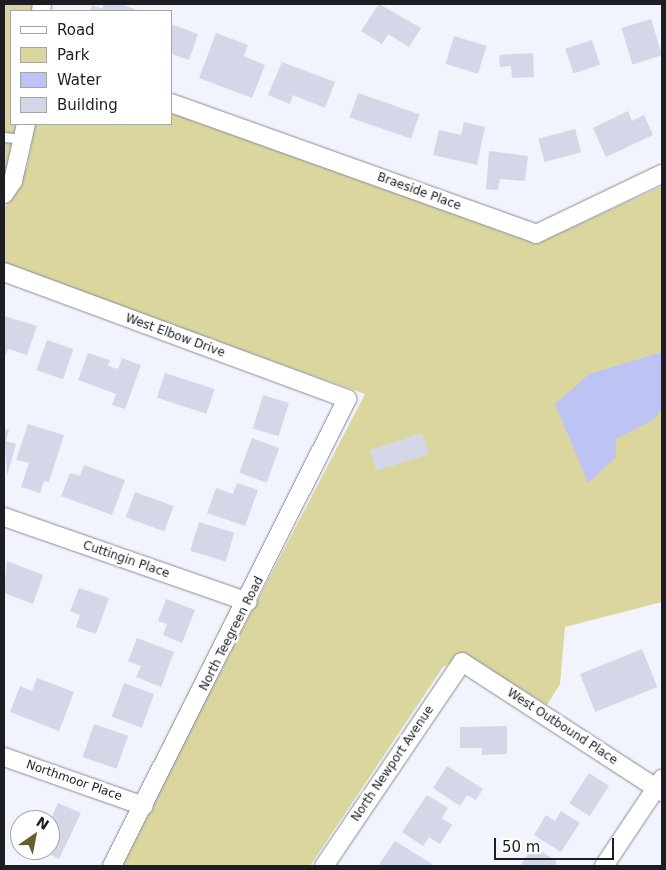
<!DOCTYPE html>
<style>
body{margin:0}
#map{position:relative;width:666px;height:870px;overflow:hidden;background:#f1f3fd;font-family:"DejaVu Sans",sans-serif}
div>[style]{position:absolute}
.green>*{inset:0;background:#dad69e}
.water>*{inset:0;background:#bdc3f2}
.building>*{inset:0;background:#d4d7e8;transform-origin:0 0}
.roads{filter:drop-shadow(0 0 1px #888a9a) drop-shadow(0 0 1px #888a9a)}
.lane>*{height:9px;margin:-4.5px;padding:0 4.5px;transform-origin:4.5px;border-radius:4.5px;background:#fff}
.street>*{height:18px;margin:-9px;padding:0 9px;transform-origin:9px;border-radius:9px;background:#fff}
span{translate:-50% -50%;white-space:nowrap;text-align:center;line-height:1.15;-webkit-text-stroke:5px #fff;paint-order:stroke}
.street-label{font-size:12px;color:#1d1e24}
.frame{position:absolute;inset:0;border:5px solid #1d1e24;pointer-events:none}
.legend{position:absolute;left:10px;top:10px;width:162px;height:115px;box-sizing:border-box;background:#fff;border:1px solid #a5a5a7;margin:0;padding:6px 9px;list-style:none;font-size:15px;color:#1d1e24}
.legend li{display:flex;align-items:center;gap:10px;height:25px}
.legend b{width:25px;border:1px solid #a5a5a7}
.north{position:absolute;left:10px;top:810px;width:50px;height:50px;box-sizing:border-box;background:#fff;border:1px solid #a5a5a7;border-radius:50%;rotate:33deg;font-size:14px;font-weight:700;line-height:20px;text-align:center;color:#1d1e24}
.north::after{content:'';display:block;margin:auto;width:18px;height:22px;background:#635f2b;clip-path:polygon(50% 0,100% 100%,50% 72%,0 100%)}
.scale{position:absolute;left:494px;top:838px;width:120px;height:22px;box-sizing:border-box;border:2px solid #1d1e24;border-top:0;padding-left:6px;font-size:15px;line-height:18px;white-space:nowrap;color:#1d1e24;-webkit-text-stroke:4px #fff;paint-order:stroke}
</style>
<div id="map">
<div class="green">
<i style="clip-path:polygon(4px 4px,33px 4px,33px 11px,11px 11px,11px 124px,18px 124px,4px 180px)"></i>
<i style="clip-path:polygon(171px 112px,515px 236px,540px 237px,564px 231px,662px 186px,662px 602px,565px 627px,560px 684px,547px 705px,466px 655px,443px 667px,310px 866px,119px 866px,365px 394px,4px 266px,4px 209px,27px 167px,35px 124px,171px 124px)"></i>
</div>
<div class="water">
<i style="clip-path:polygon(662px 352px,662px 407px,655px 419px,616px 439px,616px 457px,588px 483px,555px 404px,589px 374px)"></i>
</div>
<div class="building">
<i style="clip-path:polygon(104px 4px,120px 4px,137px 10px,90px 11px,92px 5px,102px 9px)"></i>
<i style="clip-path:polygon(379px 4px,421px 28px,409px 47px,388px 34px,382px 44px,361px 31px)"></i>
<i style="left:651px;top:19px;width:38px;height:31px;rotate:73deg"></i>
<i style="clip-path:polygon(171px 24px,198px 34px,189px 60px,171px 54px)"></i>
<i style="clip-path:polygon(216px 33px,248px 45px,244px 56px,265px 65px,252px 98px,199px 78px)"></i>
<i style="left:454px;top:36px;width:34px;height:29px;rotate:17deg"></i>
<i style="left:592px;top:40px;width:26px;height:28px;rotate:72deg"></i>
<i style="clip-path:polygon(533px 53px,534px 77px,512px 78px,511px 66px,500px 67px,499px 55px)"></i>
<i style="clip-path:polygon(282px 62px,335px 82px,325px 108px,293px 95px,290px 104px,268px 95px)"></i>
<i style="left:358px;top:93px;width:65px;height:26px;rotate:19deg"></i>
<i style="clip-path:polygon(628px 111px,632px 121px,644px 115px,653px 135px,606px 157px,593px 128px)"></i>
<i style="clip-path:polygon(464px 122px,485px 127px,477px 165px,433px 155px,439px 130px,461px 135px)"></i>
<i style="left:575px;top:129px;width:24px;height:38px;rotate:75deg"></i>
<i style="clip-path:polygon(489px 151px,528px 156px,525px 181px,500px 179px,498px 190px,486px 189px)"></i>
<i style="clip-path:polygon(4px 316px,37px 326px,27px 355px,8px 349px,4px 359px)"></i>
<i style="left:47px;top:340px;width:28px;height:32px;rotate:19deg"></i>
<i style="clip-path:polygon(88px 353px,110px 360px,108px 366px,118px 369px,122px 358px,141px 365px,125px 409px,112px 405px,116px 394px,78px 380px)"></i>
<i style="left:165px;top:373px;width:52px;height:26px;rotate:18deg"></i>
<i style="left:263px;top:395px;width:27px;height:35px;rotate:17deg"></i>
<i style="clip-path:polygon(28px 424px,64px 435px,49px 482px,44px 481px,40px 493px,21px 487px,29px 463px,16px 460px)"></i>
<i style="clip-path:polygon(4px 429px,9px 430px,6px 441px,16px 444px,7px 476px)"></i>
<i style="left:422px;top:433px;width:22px;height:55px;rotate:72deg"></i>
<i style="left:252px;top:438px;width:29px;height:37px;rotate:20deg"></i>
<i style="clip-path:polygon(84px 465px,125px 480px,112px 515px,61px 496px,70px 473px,80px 476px)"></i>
<i style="clip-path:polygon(237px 483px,258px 490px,245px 526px,207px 513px,216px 488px,233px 494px)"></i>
<i style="left:135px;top:492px;width:41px;height:27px;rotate:20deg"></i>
<i style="left:199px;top:522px;width:37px;height:30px;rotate:17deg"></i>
<i style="clip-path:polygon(7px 561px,43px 575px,33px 604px,4px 593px)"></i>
<i style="clip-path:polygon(79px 588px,109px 598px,96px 634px,76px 627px,80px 615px,70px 611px)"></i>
<i style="clip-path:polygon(166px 599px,195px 610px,182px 643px,163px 635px,167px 624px,158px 621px)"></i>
<i style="clip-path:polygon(137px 638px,174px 652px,161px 687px,136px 677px,141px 666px,128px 661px)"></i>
<i style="left:642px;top:649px;width:41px;height:67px;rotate:68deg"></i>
<i style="clip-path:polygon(37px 678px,74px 692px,59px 731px,10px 712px,20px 686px,32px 691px)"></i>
<i style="left:124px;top:683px;width:32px;height:36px;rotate:20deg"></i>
<i style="left:94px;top:724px;width:36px;height:35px;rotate:19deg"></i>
<i style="clip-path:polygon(507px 726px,507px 754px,482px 755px,482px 748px,460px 748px,460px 727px)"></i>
<i style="clip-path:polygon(447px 766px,483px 789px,476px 800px,467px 795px,460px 806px,433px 788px)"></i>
<i style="left:589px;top:773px;width:24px;height:36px;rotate:33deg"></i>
<i style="clip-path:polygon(427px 795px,448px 808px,442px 818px,452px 825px,440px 844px,429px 837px,423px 846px,402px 832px)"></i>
<i style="clip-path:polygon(58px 803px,81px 813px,59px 859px,41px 850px,50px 850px,50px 821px)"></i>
<i style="clip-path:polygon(561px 811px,580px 823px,561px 852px,534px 835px,546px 815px,555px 821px)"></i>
<i style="clip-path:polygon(395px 841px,432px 864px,430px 866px,378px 866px)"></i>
<i style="clip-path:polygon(534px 846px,557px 862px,554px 866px,520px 866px)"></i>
</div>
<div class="roads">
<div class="lane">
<i style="left:4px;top:137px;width:19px;rotate:6deg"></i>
</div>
<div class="street">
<i style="left:41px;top:11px;width:7px;rotate:-82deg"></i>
<i style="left:171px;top:103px;width:388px;rotate:19.7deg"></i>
<i style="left:536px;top:234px;width:140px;rotate:-25.5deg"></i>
<i style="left:4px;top:194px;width:16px;rotate:-55deg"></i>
<i style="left:13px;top:181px;width:58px;rotate:-77.2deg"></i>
<i style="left:4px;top:272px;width:366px;rotate:20.3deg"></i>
<i style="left:347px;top:399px;width:523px;rotate:116.71deg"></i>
<i style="left:4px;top:517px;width:258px;rotate:19.2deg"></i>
<i style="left:4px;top:757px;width:148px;rotate:19.3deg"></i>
<i style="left:324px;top:866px;width:246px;rotate:-55.9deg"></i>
<i style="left:462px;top:662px;width:239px;rotate:33deg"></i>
<i style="left:604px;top:866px;width:105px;rotate:-56.3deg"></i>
</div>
</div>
<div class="street-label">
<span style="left:419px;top:192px;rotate:20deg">Braeside Place</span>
<span style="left:175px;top:336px;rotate:20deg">West Elbow Drive</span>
<span style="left:126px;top:560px;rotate:19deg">Cuttingin Place</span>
<span style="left:232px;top:634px;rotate:-63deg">North Teegreen Road</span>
<span style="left:562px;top:727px;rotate:33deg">West Outbound Place</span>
<span style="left:393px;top:764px;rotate:-56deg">North Newport Avenue</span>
<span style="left:74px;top:781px;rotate:19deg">Northmoor Place</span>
</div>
<div class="frame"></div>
<ul class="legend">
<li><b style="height:6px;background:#fff"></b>Road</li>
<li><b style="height:14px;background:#dad69e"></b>Park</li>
<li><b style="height:14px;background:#bdc3f2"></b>Water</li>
<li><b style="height:14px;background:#d4d7e8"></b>Building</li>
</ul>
<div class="north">N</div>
<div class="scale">50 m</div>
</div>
